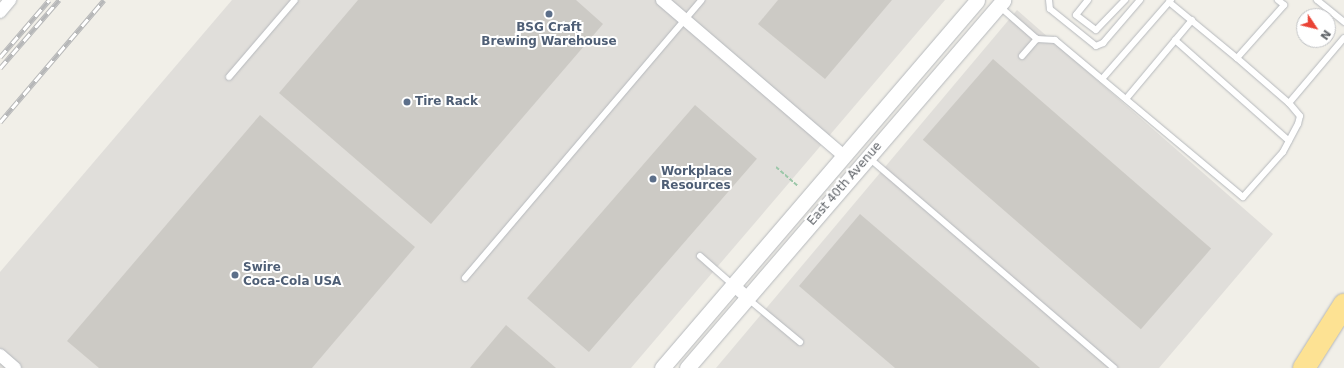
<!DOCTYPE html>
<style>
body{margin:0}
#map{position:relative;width:1344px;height:368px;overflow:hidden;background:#f1efe8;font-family:"DejaVu Sans",sans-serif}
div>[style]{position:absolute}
.industrial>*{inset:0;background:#e0deda}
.building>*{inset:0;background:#cccac5;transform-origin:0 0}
.path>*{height:2px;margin-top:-1px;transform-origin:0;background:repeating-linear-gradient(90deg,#9cc7a9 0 4px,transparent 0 6px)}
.roads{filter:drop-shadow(0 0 1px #b5b8bc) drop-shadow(0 0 1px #b5b8bc)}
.service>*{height:6px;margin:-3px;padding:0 3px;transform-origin:3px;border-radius:3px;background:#fff}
.minor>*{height:12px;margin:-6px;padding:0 6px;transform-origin:6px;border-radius:6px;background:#fff}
.tertiary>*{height:15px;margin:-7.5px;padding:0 7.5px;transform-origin:7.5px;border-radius:7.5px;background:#fff}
.motorway>*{height:22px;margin:-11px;padding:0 11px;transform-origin:11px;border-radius:11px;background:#fde293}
.rail>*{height:4.5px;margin-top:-2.25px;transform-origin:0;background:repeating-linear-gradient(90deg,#fff 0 9px,#b6b7b8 0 18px);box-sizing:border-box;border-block:1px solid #b6b7b8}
.dots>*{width:11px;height:11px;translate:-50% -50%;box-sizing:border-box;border:2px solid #fff;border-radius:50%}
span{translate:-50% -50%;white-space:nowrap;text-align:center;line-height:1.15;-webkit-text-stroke:4px #fff;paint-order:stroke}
.service-label{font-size:12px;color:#4e5e75;font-weight:700}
.left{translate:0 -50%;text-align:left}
.street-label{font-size:12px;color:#5f6368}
.north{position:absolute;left:1296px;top:8px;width:40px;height:40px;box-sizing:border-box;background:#fff;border:1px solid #bfc1c3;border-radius:50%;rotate:125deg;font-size:11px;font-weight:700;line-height:16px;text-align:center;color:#5f6368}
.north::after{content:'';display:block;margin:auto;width:14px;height:18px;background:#ea4335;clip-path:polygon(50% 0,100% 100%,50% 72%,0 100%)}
</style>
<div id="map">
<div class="industrial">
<i style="clip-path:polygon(232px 0,945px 0,631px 368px,0 368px,0 272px)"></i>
<i style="clip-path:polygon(1017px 10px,1273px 234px,1159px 368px,716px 368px)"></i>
</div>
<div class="building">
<i style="clip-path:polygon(358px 0,576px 0,603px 24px,431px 224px,279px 93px)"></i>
<i style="clip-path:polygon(778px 0,892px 0,825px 79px,758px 24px)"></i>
<i style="left:993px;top:59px;width:289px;height:107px;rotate:41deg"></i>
<i style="left:695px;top:105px;width:82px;height:256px;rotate:41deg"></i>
<i style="clip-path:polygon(260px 115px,415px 247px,312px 368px,99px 368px,67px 341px)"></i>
<i style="clip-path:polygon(860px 214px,1040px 368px,895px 368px,799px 286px)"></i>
<i style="clip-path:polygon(506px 325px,556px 368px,470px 368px)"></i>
</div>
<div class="path">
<i style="left:776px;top:167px;width:29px;rotate:41deg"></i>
</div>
<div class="roads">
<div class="service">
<i style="left:1049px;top:0;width:9px;rotate:84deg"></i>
<i style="left:1050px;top:9px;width:59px;rotate:38.8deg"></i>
<i style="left:1096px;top:46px;width:8px;rotate:-23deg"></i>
<i style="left:1103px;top:43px;width:57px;rotate:-49.3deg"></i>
<i style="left:1088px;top:0;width:19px;rotate:129deg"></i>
<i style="left:1076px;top:15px;width:25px;rotate:37deg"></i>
<i style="left:1096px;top:30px;width:42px;rotate:-46deg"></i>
<i style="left:1317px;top:0;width:35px;rotate:39deg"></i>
<i style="left:1169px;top:2px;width:88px;rotate:39.5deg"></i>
<i style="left:1237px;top:58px;width:71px;rotate:-48.4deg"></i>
<i style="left:1284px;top:5px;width:8px;rotate:-140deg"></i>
<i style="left:998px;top:5px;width:52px;rotate:41.1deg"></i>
<i style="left:1037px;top:39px;width:18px;rotate:3deg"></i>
<i style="left:1055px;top:40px;width:245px;rotate:39.9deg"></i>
<i style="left:1243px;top:197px;width:60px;rotate:-48.4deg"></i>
<i style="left:1283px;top:152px;width:32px;rotate:-62deg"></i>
<i style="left:1298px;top:124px;width:8px;rotate:-76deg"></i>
<i style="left:1300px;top:116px;width:17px;rotate:-130deg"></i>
<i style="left:1175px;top:40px;width:152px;rotate:41.5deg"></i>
<i style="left:1022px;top:56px;width:23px;rotate:-49deg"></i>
<i style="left:1237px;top:58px;width:69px;rotate:40.9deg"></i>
<i style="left:1289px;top:103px;width:85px;rotate:-49.8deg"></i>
<i style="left:229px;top:77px;width:101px;rotate:-49.4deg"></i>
<i style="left:1102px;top:79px;width:105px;rotate:-48.9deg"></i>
<i style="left:1126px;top:99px;width:103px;rotate:-50.1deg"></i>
<i style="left:869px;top:158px;width:323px;rotate:40.6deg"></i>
<i style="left:700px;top:256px;width:44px;rotate:41.3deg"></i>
<i style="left:465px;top:278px;width:365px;rotate:-49.6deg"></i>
<i style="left:747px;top:298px;width:69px;rotate:39.7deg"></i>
</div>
<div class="minor">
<i style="left:662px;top:0;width:240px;rotate:40.6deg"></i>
<i style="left:0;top:12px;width:16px;rotate:-50deg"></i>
<i style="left:733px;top:285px;width:18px;rotate:41deg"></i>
<i style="left:0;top:355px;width:20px;rotate:41deg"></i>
</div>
<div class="tertiary">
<i style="left:662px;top:368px;width:484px;rotate:-49.4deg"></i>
<i style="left:687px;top:368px;width:485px;rotate:-49.3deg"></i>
</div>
<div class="motorway">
<i style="left:1304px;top:368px;width:75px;rotate:-57.6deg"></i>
</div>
</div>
<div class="rail">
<i style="left:0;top:57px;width:75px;rotate:-49.3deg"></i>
<i style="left:0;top:68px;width:90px;rotate:-49.1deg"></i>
<i style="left:0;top:122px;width:160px;rotate:-49.6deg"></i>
</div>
<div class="dots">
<i style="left:549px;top:14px;background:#5c6f8a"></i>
<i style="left:407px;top:102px;background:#5c6f8a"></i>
<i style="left:653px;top:179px;background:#5c6f8a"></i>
<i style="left:235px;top:275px;background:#5c6f8a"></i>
</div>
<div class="service-label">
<span style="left:549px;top:35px">BSG Craft<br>Brewing Warehouse</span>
<span class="left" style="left:415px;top:102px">Tire Rack</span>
<span class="left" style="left:661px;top:179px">Workplace<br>Resources</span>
<span class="left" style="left:243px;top:275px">Swire<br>Coca-Cola USA</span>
</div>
<div class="street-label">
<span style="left:845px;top:184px;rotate:-49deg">East 40th Avenue</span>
</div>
<div class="north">N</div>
</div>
